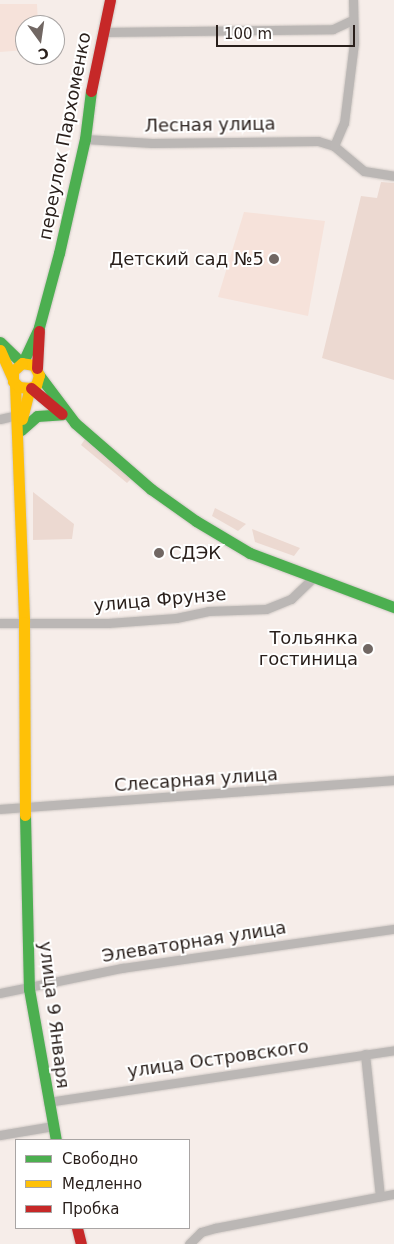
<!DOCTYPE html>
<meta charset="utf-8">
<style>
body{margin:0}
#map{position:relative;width:394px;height:1244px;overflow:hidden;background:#f6ede9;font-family:"DejaVu Sans",sans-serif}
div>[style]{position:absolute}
.built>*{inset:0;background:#f6e2da}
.green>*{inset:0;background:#ecd9d1}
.roads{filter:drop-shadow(0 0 1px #d0c9c5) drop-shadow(0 0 1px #d0c9c5)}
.street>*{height:9px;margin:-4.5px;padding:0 4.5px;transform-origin:4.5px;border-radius:4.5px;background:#bbb7b5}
.fast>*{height:11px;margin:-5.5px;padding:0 5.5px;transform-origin:5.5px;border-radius:5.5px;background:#4caf50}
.slow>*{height:11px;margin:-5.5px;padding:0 5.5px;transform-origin:5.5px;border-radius:5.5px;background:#ffc107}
.jam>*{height:11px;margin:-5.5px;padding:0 5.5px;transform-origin:5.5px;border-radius:5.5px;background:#c62828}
.dots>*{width:14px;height:14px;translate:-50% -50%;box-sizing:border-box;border:2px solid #fff;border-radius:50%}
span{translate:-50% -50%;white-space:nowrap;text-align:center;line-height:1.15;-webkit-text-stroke:4px #fff;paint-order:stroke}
.street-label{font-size:18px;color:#291f1b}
.poi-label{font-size:18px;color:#291f1b}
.right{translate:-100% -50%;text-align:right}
.left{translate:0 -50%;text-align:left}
.legend{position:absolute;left:15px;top:1139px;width:175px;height:90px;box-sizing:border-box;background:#fff;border:1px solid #a9a5a4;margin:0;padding:6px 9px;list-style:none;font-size:15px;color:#291f1b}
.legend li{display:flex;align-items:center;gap:10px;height:25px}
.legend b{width:25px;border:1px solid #a9a5a4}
.north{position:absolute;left:15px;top:15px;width:50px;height:50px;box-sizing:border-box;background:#fff;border:1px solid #a9a5a4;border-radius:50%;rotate:166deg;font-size:14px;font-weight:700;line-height:20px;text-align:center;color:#291f1b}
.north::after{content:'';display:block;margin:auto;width:18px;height:22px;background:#716763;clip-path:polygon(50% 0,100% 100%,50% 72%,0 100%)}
.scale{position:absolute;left:216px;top:25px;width:139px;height:22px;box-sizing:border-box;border:2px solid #291f1b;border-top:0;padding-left:6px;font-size:15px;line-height:18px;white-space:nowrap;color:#291f1b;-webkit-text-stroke:4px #fff;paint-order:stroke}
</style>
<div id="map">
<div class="built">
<i style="clip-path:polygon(0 4px,37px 4px,38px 25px,25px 25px,25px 50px,0 52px)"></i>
<i style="clip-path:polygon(244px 212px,325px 221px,308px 316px,218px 297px)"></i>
</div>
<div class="green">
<i style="clip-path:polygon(381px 182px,394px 183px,394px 380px,322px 358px,361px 196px,377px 198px)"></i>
<i style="clip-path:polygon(85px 439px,133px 477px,127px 483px,81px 445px)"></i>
<i style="clip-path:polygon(33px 492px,74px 524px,72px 539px,33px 540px)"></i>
<i style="clip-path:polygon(215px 508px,246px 524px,238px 531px,212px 516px)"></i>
<i style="clip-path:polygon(252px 529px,300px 548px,294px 556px,255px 542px)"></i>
</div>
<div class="roads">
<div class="street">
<i style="left:103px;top:32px;width:230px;rotate:-0.7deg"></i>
<i style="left:333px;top:29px;width:21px;rotate:-25deg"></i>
<i style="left:85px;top:139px;width:67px;rotate:3.4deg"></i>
<i style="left:152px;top:143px;width:166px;rotate:-0.7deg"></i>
<i style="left:318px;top:141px;width:17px;rotate:17deg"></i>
<i style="left:334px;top:146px;width:39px;rotate:40deg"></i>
<i style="left:364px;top:171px;width:30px;rotate:9deg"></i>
<i style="left:334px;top:146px;width:25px;rotate:-67deg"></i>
<i style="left:344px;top:123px;width:81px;rotate:-82.9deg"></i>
<i style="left:354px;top:43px;width:43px;rotate:-91.3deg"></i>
<i style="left:0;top:419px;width:18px;rotate:-13deg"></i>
<i style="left:0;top:623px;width:108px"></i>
<i style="left:108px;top:623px;width:68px;rotate:-4.2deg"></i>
<i style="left:176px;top:618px;width:33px;rotate:-12deg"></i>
<i style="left:208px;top:611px;width:58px;rotate:-2deg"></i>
<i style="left:266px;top:609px;width:27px;rotate:-22deg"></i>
<i style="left:291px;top:599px;width:30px;rotate:-44deg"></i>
<i style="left:0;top:809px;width:395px;rotate:-4.2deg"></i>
<i style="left:0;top:993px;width:125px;rotate:-11.6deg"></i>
<i style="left:122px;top:968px;width:275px;rotate:-8.2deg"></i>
<i style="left:365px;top:1054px;width:143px;rotate:84deg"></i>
<i style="left:48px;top:1102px;width:350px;rotate:-8.5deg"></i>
<i style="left:0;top:1135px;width:54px;rotate:-9.6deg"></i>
<i style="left:189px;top:1244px;width:17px;rotate:-45deg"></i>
<i style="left:201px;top:1232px;width:15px;rotate:-16deg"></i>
<i style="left:215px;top:1228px;width:182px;rotate:-10.8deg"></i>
</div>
<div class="fast">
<i style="left:0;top:342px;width:30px;rotate:44deg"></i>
<i style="left:23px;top:362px;width:38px;rotate:-65deg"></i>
<i style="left:39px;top:327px;width:77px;rotate:-74.9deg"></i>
<i style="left:59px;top:253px;width:117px;rotate:-77.2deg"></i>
<i style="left:85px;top:139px;width:48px;rotate:-82.9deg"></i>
<i style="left:39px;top:375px;width:60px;rotate:53.1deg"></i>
<i style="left:75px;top:423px;width:101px;rotate:41deg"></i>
<i style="left:151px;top:489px;width:55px;rotate:35.4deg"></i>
<i style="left:196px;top:521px;width:63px;rotate:30.7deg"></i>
<i style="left:250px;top:553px;width:154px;rotate:20.6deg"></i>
<i style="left:21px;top:430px;width:21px;rotate:-41deg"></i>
<i style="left:37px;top:416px;width:26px;rotate:-4deg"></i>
<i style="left:25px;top:815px;width:174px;rotate:88.7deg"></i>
<i style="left:29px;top:989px;width:153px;rotate:79.9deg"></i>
</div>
<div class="slow">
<i style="left:0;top:350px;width:30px;rotate:66deg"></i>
<i style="left:15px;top:384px;width:238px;rotate:87.8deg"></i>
<i style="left:24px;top:622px;width:193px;rotate:89.7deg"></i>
<i style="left:22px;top:419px;width:32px;rotate:-76deg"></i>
<i style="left:30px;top:388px;width:7px;rotate:-27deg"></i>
<i style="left:36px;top:385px;width:10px;rotate:-73deg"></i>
<i style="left:39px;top:375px;width:11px;rotate:-117deg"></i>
<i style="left:34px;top:365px;width:12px;rotate:-171deg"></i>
<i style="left:22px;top:363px;width:12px;rotate:138deg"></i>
<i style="left:13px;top:371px;width:10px;rotate:90deg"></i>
<i style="left:13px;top:381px;width:8px;rotate:45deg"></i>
<i style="left:19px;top:387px;width:11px;rotate:5deg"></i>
</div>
<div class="jam">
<i style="left:91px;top:91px;width:93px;rotate:-78.2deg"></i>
<i style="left:37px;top:368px;width:37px;rotate:-87deg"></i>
<i style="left:31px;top:388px;width:40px;rotate:40deg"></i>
<i style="left:77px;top:1228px;width:16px;rotate:76deg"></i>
</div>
</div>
<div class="dots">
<i style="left:274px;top:259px;background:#716763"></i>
<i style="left:159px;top:553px;background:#716763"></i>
<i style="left:368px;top:649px;background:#716763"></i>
</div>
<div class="street-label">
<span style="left:210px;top:125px;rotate:-1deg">Лесная улица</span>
<span style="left:65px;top:136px;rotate:-79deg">переулок Пархоменко</span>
<span style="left:160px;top:600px;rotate:-5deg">улица Фрунзе</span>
<span style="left:196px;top:780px;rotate:-4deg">Слесарная улица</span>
<span style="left:194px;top:942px;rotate:-9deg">Элеваторная улица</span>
<span style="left:54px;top:1015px;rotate:83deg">улица 9 Января</span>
<span style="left:218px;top:1059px;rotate:-8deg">улица Островского</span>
</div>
<div class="poi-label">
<span class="right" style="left:264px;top:259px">Детский сад №5</span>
<span class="left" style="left:169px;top:553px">СДЭК</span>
<span class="right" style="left:358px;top:649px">Тольянка<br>гостиница</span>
</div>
<ul class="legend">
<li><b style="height:6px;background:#4caf50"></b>Свободно</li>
<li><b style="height:6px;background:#ffc107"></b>Медленно</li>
<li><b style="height:6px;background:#c62828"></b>Пробка</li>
</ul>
<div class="north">С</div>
<div class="scale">100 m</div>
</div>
